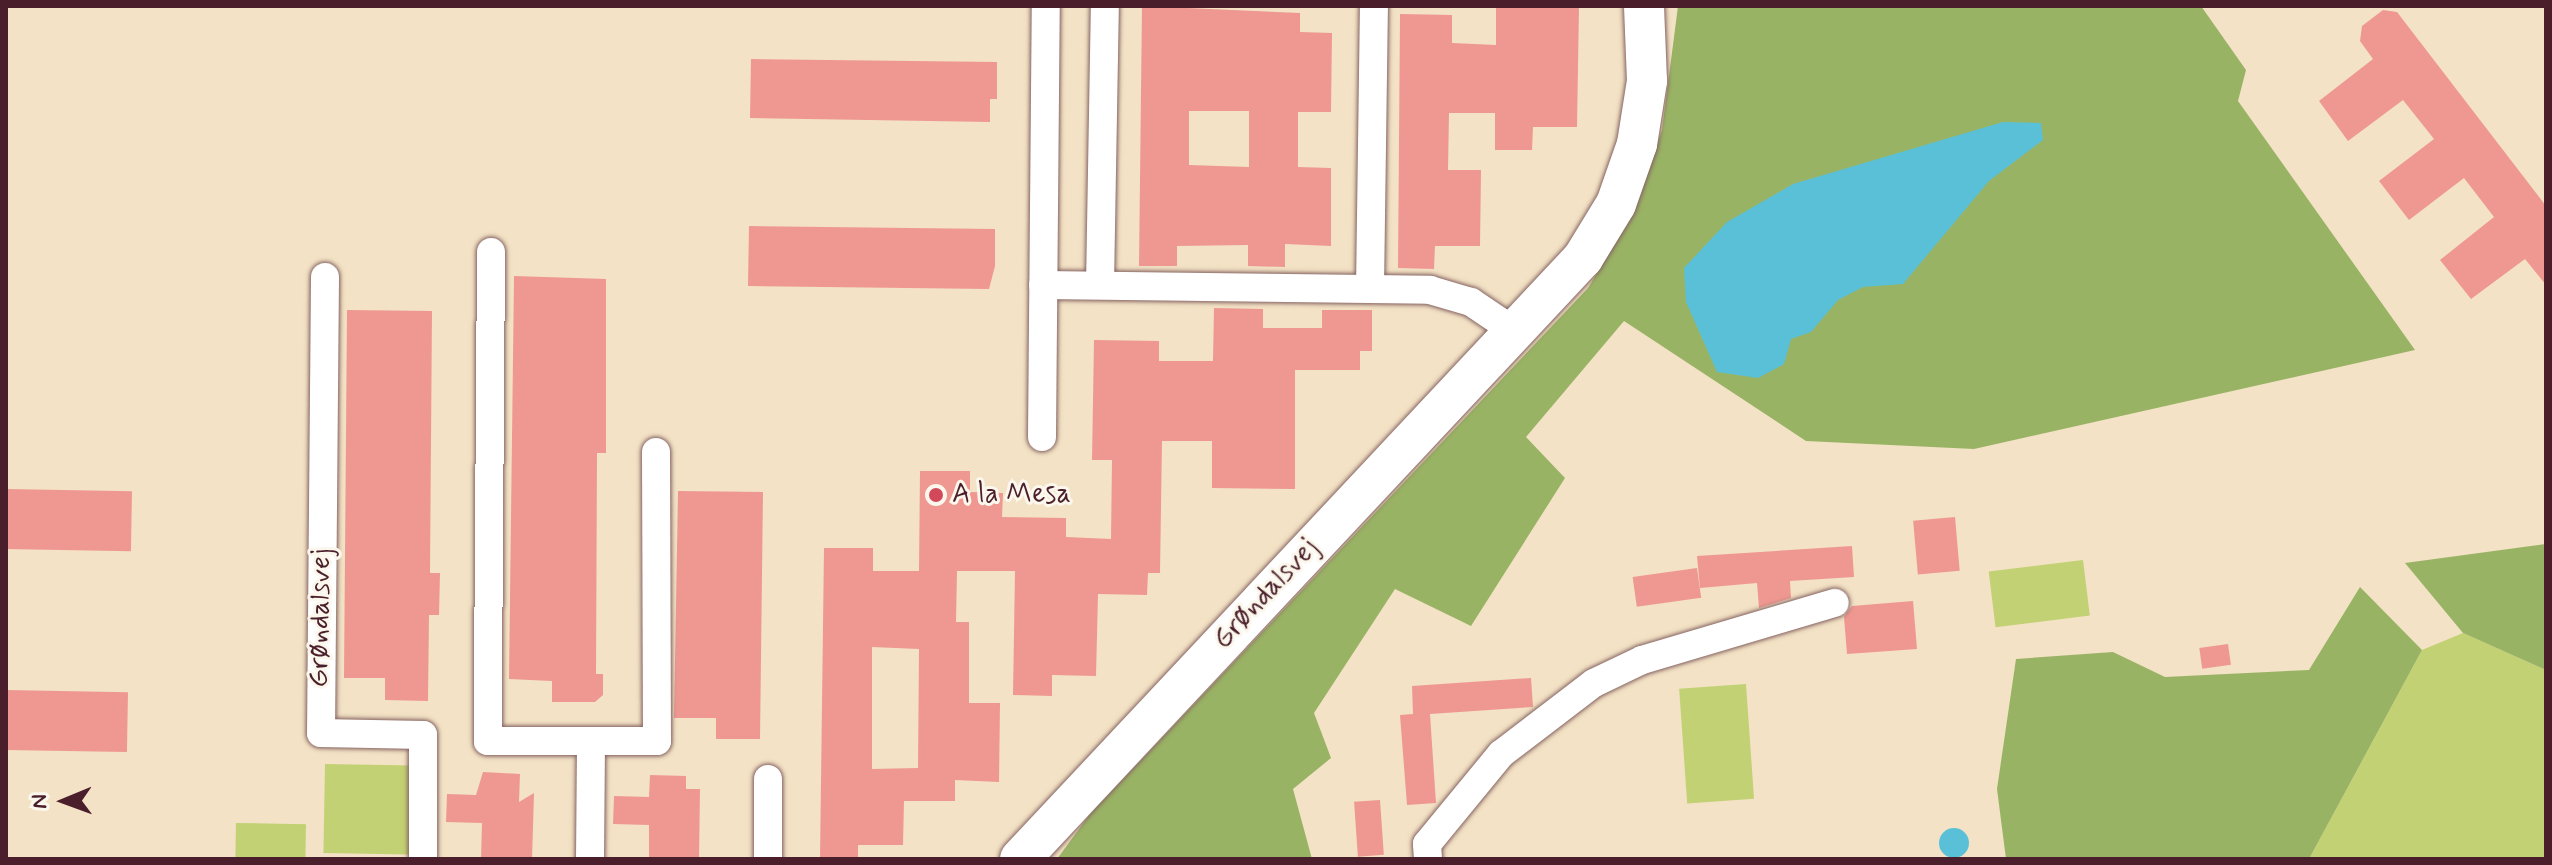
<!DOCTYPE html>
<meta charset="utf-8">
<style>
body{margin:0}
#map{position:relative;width:2552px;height:865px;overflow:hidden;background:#f3e2c5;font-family:Mynerve,sans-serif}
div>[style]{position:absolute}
.green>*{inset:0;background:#c2d173;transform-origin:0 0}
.forest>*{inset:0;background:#99b365}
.water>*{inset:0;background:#5ac0d8}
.round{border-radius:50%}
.building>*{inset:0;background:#ee9891;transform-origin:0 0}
.roads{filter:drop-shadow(0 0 2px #856361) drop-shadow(0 0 2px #856361)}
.street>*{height:28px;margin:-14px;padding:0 14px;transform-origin:14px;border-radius:14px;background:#fff}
.secondary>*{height:40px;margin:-20px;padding:0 20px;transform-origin:20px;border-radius:20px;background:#fff}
.dots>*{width:22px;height:22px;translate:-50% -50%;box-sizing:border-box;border:4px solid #fbf7ec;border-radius:50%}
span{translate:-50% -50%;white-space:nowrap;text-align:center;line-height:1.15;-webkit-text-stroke:6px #fbf7ec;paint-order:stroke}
.poi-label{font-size:28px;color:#4a1f2b}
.left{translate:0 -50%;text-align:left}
.street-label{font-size:28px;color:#4a1f2b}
.frame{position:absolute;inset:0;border:8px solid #4a1f2b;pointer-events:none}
.north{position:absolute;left:24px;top:761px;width:80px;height:80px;-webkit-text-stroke:6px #fbf7ec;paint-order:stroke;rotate:269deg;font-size:22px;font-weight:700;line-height:32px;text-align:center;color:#4a1f2b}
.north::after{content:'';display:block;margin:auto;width:28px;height:36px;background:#4a1f2b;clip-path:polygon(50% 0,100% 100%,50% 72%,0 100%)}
</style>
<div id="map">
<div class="green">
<i style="left:2083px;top:560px;width:56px;height:95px;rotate:83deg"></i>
<i style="clip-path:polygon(2463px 633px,2546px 670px,2546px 859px,2309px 859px,2422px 650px)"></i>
<i style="left:1746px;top:684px;width:115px;height:67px;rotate:86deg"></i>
<i style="left:325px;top:764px;width:87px;height:89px;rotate:1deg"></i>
<i style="left:236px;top:823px;width:70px;height:36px;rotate:1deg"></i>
</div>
<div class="forest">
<i style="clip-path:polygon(1678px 6px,2201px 6px,2246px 70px,2238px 101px,2415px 350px,1974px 449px,1806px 441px,1624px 321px,1526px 437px,1565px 478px,1471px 626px,1395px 589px,1314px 713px,1331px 758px,1293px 789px,1312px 859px,1057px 859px,1090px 814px,1588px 288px,1634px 213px,1662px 130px)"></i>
<i style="clip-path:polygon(2546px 544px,2546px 670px,2463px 633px,2405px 563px)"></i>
<i style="clip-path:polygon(2360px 587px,2422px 650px,2309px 859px,2006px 859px,1997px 789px,2016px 659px,2113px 652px,2165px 677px,2309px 670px)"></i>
</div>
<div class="water">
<i style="clip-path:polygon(2003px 122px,2041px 123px,2043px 140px,1989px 181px,1903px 284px,1863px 287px,1838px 300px,1811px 332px,1791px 339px,1784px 364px,1758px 378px,1717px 372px,1686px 302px,1684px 268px,1727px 222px,1793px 184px)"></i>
<i class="round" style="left:1939px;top:828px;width:30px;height:30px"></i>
</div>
<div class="building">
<i style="clip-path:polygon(evenodd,1142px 6px,1300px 13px,1300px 32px,1332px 33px,1331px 112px,1298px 112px,1298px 167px,1331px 168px,1331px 246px,1285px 244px,1285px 267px,1248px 266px,1248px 245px,1177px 246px,1177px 266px,1139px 266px,1142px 6px,1189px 111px,1249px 111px,1249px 167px,1189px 165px,1189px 111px)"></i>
<i style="clip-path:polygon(1496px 6px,1579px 6px,1577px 127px,1533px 127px,1532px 150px,1495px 150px,1495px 113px,1449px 113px,1448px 170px,1481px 170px,1480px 246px,1435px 246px,1434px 269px,1398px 268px,1400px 14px,1452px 15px,1452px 43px,1496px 45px)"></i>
<i style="clip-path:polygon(2383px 10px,2397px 12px,2546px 206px,2546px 285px,2525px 259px,2471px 299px,2440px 260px,2494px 217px,2464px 178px,2409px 220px,2379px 181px,2434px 139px,2403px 100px,2348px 141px,2319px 101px,2373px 59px,2360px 41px,2362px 26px)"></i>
<i style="clip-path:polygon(751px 59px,997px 62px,997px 99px,990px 99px,990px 122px,750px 118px)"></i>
<i style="clip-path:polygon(749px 226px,995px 229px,995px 266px,989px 289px,748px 286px)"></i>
<i style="clip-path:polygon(514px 276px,606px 279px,606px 453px,597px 453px,596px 674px,603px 674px,603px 695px,595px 702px,552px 702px,552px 681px,509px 679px)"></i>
<i style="clip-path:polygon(evenodd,1214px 308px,1263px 309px,1263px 328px,1322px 328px,1322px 310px,1372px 310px,1372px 351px,1360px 351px,1360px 370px,1295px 370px,1295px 489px,1212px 488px,1212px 441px,1162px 441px,1160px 573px,1148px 573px,1147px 595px,1098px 594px,1096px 676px,1052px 675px,1052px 696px,1013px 695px,1015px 571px,957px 571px,956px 622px,969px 622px,969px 703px,1000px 703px,999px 782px,955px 780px,955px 801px,904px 801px,903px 845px,858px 845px,858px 859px,820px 859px,824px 548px,873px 548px,873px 571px,919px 571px,920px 471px,970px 471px,970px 492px,1003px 493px,1002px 517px,1066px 518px,1066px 537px,1111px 539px,1112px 460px,1092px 460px,1094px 340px,1159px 341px,1159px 361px,1213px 361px,1214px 308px,872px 647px,919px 649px,918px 768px,872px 769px,872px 647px)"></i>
<i style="clip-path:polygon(347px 310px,432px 311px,430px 573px,440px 573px,439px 615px,429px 615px,428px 701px,385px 700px,385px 678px,344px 678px)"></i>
<i style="left:6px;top:489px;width:126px;height:60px;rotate:1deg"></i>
<i style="clip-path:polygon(678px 491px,763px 492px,760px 739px,716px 739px,716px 718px,674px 718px)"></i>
<i style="left:1955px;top:517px;width:54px;height:42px;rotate:85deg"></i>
<i style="clip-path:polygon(1852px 546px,1854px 577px,1790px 581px,1791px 598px,1759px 608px,1757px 583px,1700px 588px,1697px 556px)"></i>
<i style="left:1697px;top:568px;width:30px;height:65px;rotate:82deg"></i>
<i style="clip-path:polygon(1913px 601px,1917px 649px,1847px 654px,1844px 617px,1852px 606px)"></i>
<i style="left:2228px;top:644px;width:21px;height:29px;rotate:82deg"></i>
<i style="clip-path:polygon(1531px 678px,1533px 707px,1430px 714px,1436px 803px,1407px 805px,1400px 715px,1413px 714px,1412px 686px)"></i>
<i style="left:6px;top:690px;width:122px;height:60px;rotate:1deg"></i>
<i style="clip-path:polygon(483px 772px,520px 774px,519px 802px,534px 793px,532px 859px,481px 859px,482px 823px,446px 822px,447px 794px,476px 795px)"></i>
<i style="clip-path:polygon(650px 775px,686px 776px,686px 789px,700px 789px,699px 859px,649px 859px,649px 825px,613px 824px,614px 796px,649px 797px)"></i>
<i style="left:1380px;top:800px;width:55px;height:26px;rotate:86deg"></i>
</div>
<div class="roads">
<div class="street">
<i style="left:491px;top:252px;width:489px;rotate:90.4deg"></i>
<i style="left:488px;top:741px;width:169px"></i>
<i style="left:657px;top:741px;width:289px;rotate:-90.2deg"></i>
<i style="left:325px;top:277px;width:456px;rotate:90.5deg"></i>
<i style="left:321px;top:733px;width:102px;rotate:1.1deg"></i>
<i style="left:423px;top:735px;width:124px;rotate:90deg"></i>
<i style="left:1043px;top:285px;width:387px;rotate:0.7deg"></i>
<i style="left:1430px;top:290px;width:43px;rotate:16.3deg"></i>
<i style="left:1471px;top:302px;width:52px;rotate:34deg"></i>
<i style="left:1100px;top:285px;width:279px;rotate:-89deg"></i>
<i style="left:1370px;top:288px;width:282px;rotate:-89.2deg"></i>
<i style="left:1042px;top:437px;width:431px;rotate:-89.5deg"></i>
<i style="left:590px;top:859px;width:118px;rotate:-89.5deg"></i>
<i style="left:768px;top:859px;width:80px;rotate:-90deg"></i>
<i style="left:1428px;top:859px;width:15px;rotate:-94deg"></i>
<i style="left:1427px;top:844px;width:117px;rotate:-50.6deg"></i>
<i style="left:1501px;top:754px;width:117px;rotate:-37.4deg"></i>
<i style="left:1594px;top:683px;width:53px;rotate:-25.6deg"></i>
<i style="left:1642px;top:660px;width:201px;rotate:-16.5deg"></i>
</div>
<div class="secondary">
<i style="left:1020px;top:859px;width:824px;rotate:-46.87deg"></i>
<i style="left:1583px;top:258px;width:63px;rotate:-58.6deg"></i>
<i style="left:1616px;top:204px;width:64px;rotate:-70.7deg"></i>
<i style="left:1637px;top:144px;width:64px;rotate:-81deg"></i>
<i style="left:1647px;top:81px;width:75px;rotate:-92.3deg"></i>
</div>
</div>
<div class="dots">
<i style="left:936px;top:495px;background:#d1495b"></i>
</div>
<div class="poi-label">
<span class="left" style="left:952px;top:495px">A la Mesa</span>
</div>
<div class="street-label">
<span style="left:1266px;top:594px;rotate:-47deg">Grøndalsvej</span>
<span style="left:321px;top:618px;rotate:-89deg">Grøndalsvej</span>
</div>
<div class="frame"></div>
<div class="north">N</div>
</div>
